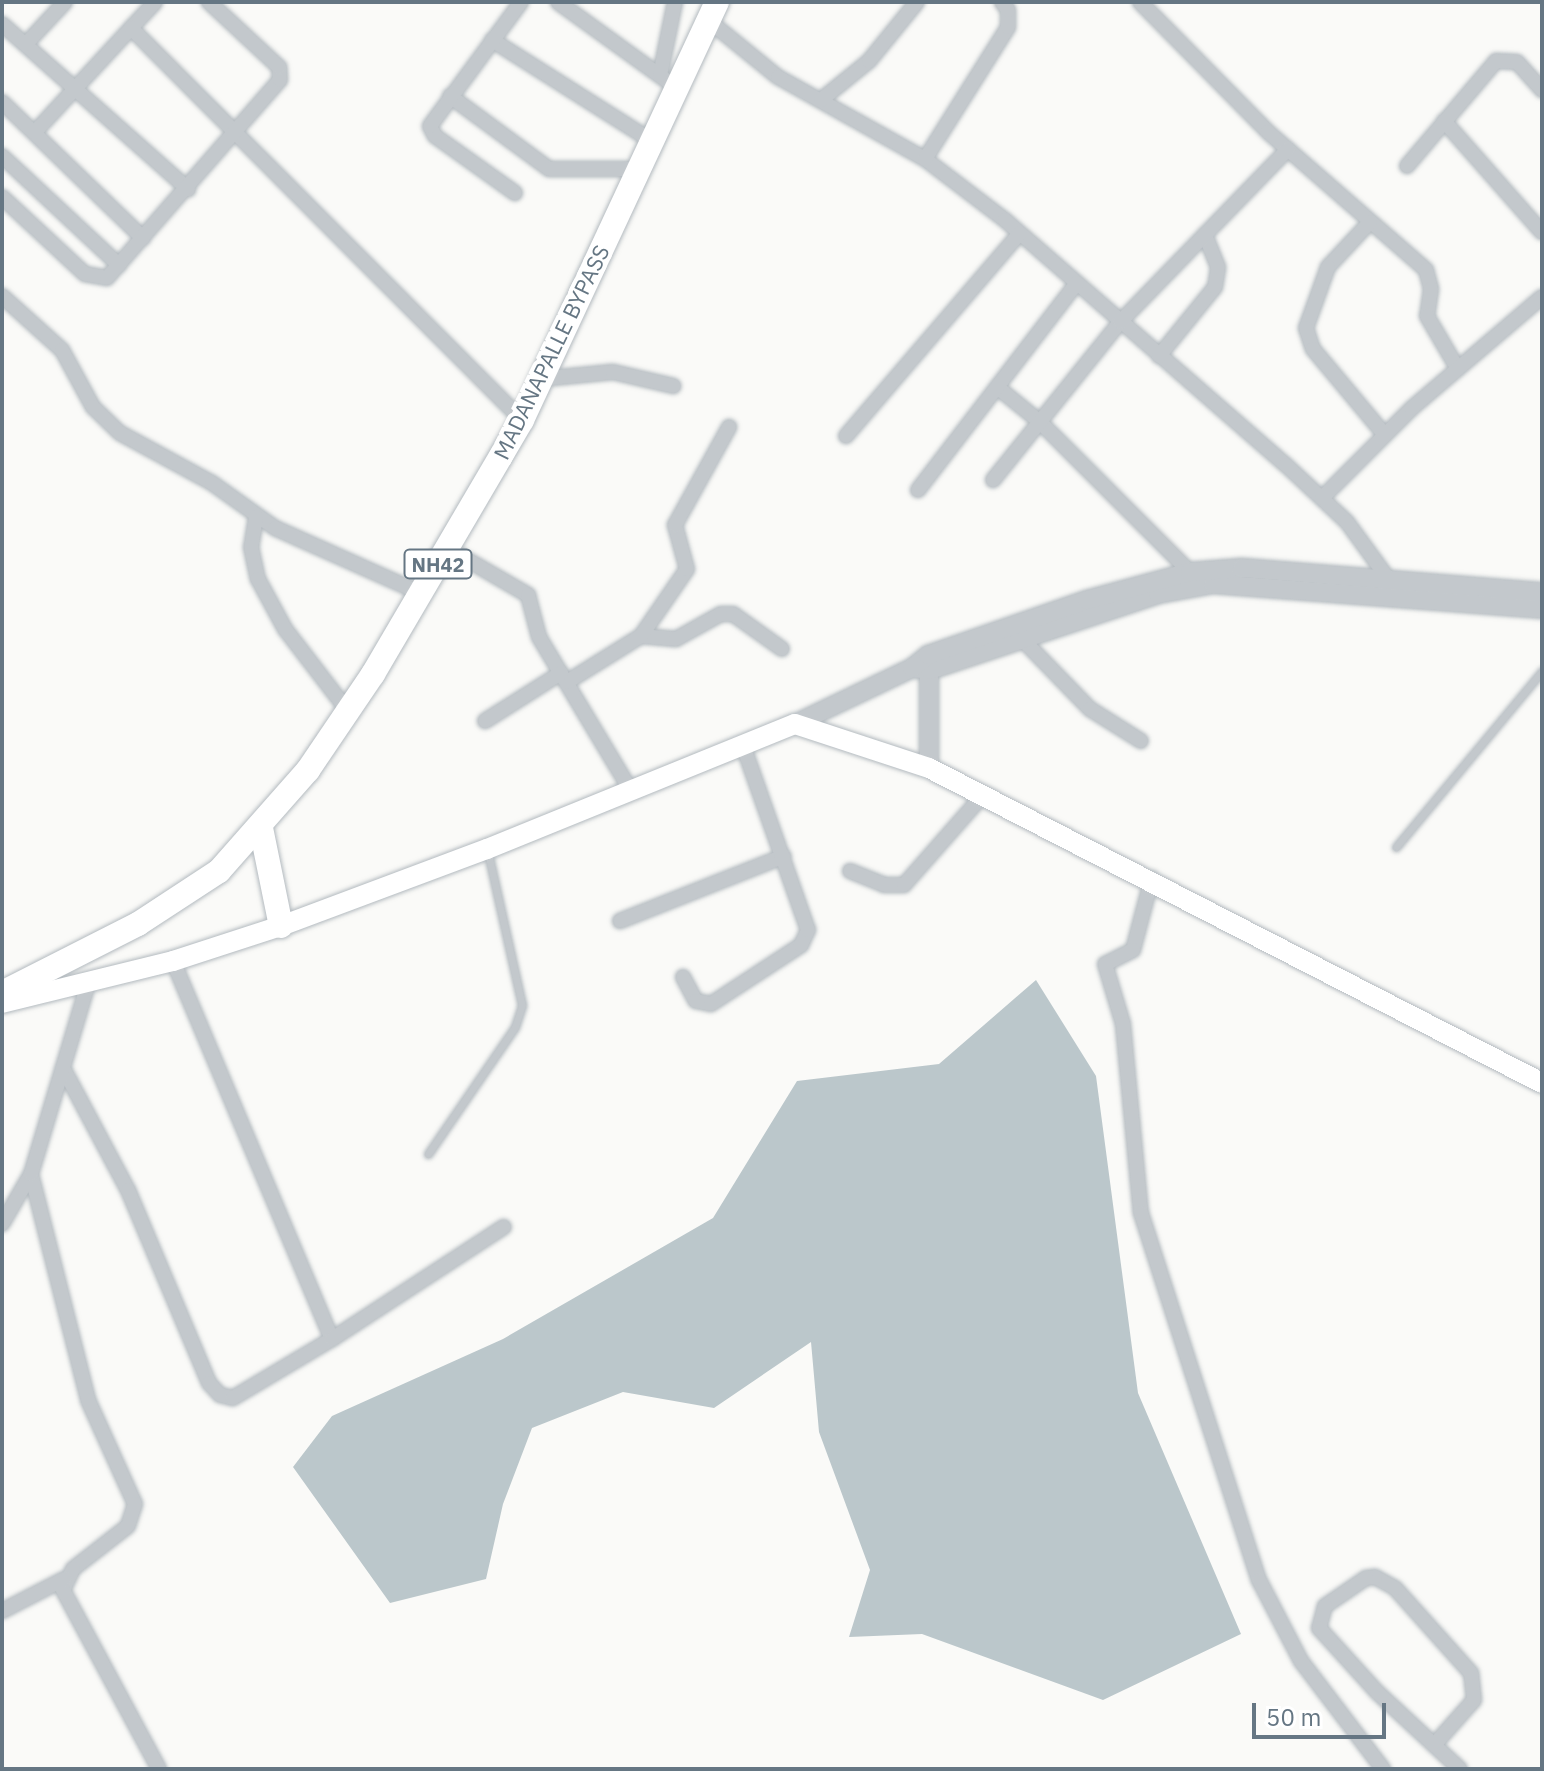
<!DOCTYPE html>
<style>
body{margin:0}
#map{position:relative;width:1544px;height:1771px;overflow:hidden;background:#fafaf8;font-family:"IBM Plex Sans",sans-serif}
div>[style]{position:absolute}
.water>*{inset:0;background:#bbc7cb}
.roads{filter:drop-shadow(0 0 2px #b3babf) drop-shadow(0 0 2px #b3babf)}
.service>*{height:7px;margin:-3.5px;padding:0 3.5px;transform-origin:3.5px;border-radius:3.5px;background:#c3c8cc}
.minor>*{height:14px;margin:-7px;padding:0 7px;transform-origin:7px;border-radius:7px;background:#c3c8cc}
.tertiary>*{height:18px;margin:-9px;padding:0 9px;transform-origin:9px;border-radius:9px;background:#c3c8cc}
.secondary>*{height:20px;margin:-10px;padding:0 10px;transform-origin:10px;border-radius:10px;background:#fff}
.trunk>*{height:24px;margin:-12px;padding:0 12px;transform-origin:12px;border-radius:12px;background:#fff}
span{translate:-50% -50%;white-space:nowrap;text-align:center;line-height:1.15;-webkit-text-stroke:8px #fff;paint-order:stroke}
.shield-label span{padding:2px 6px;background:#fff;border:2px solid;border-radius:6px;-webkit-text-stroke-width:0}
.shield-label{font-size:20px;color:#657683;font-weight:700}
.street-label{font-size:22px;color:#657683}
.frame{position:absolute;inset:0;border:4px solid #657683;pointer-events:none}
.scale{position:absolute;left:1252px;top:1703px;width:134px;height:36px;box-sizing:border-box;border:4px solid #657683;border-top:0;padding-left:10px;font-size:24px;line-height:28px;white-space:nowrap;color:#657683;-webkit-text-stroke:6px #fff;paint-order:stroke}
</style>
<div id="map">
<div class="water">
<i style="clip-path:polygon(1036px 980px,1096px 1076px,1138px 1393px,1241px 1634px,1103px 1700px,922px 1634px,849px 1637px,870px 1570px,819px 1432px,811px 1342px,714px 1408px,623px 1392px,532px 1428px,503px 1504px,486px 1579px,390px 1603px,293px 1467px,332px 1416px,503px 1339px,713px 1218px,797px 1081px,939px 1064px)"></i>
</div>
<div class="roads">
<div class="service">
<i style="left:1396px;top:847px;width:229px;rotate:-50.3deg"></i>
<i style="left:428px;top:1154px;width:154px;rotate:-55.6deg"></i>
<i style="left:515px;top:1027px;width:23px;rotate:-72deg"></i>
<i style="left:522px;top:1005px;width:156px;rotate:-102.6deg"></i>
</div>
<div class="minor">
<i style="left:558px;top:2px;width:147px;rotate:35.9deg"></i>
<i style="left:1140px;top:2px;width:182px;rotate:45.4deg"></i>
<i style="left:1268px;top:132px;width:210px;rotate:41.1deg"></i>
<i style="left:1426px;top:270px;width:20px;rotate:75deg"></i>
<i style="left:1431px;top:289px;width:27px;rotate:98deg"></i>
<i style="left:1427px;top:316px;width:61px;rotate:59.7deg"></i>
<i style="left:708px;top:20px;width:90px;rotate:39.2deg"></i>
<i style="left:778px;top:77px;width:168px;rotate:29.2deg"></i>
<i style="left:925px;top:159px;width:101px;rotate:37.3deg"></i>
<i style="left:1005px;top:220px;width:373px;rotate:41.1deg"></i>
<i style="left:1286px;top:465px;width:83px;rotate:43.1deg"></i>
<i style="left:1347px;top:522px;width:77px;rotate:54deg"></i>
<i style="left:2px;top:24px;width:249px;rotate:41.6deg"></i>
<i style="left:131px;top:28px;width:35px;rotate:-47deg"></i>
<i style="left:492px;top:40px;width:189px;rotate:32.3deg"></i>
<i style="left:26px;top:44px;width:57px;rotate:-47.1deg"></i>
<i style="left:660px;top:75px;width:75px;rotate:-78.4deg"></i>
<i style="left:450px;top:96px;width:123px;rotate:36.4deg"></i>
<i style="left:549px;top:169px;width:90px"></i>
<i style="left:821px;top:100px;width:62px;rotate:-39.1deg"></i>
<i style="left:869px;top:61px;width:76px;rotate:-50.9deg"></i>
<i style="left:2px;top:102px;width:196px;rotate:44deg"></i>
<i style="left:1444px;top:121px;width:148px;rotate:48.6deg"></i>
<i style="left:35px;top:132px;width:142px;rotate:-47.3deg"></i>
<i style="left:131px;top:28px;width:554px;rotate:45.07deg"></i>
<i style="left:2px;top:156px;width:160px;rotate:43deg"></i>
<i style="left:925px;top:159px;width:156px;rotate:-57.8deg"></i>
<i style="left:1008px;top:27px;width:17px;rotate:-90deg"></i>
<i style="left:1008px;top:10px;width:10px;rotate:-127deg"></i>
<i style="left:1407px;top:166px;width:138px;rotate:-49.7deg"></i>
<i style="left:1496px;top:61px;width:21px;rotate:3deg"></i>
<i style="left:1517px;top:62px;width:38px;rotate:48deg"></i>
<i style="left:515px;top:193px;width:98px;rotate:-144.5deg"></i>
<i style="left:435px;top:136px;width:11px;rotate:-117deg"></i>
<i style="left:430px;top:126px;width:154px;rotate:-53.7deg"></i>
<i style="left:2px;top:197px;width:113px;rotate:42.9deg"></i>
<i style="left:85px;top:274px;width:22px;rotate:10deg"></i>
<i style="left:107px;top:278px;width:263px;rotate:-48.9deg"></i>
<i style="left:280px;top:80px;width:13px;rotate:-94deg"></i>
<i style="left:279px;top:67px;width:96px;rotate:-137.1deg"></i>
<i style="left:1370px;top:222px;width:62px;rotate:133deg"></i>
<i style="left:1328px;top:267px;width:65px;rotate:109.8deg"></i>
<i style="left:1306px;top:328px;width:22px;rotate:72deg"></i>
<i style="left:1313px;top:349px;width:112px;rotate:50.1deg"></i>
<i style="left:2px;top:296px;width:81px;rotate:42deg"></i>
<i style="left:62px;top:350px;width:65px;rotate:61.5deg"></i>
<i style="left:93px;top:407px;width:37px;rotate:44deg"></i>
<i style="left:120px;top:433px;width:105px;rotate:28.5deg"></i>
<i style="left:212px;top:483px;width:77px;rotate:35.5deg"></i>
<i style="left:275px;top:528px;width:159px;rotate:24.1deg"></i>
<i style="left:1159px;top:356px;width:89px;rotate:-50.9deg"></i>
<i style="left:1215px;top:287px;width:20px;rotate:-81deg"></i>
<i style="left:1218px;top:267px;width:35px;rotate:-112deg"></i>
<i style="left:541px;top:379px;width:72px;rotate:-5.6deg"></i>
<i style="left:613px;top:372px;width:62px;rotate:13.1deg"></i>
<i style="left:997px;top:387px;width:55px;rotate:39.1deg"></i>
<i style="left:1040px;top:422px;width:212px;rotate:45deg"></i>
<i style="left:846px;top:436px;width:267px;rotate:-49.4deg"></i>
<i style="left:993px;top:480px;width:203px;rotate:-51.2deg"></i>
<i style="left:1120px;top:322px;width:241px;rotate:-45.8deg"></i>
<i style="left:918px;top:490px;width:261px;rotate:-52.5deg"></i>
<i style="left:1322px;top:498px;width:127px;rotate:-45deg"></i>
<i style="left:1412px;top:408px;width:171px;rotate:-40.5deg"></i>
<i style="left:256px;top:517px;width:30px;rotate:99deg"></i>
<i style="left:251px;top:547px;width:33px;rotate:78deg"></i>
<i style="left:258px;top:579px;width:57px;rotate:61.6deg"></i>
<i style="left:285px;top:629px;width:103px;rotate:52.5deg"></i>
<i style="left:447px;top:548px;width:94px;rotate:30.1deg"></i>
<i style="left:528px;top:595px;width:43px;rotate:75.3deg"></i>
<i style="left:539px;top:637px;width:179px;rotate:59.1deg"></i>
<i style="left:641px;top:636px;width:35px;rotate:5deg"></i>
<i style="left:676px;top:639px;width:51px;rotate:-29.1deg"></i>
<i style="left:721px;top:614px;width:12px"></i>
<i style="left:733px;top:614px;width:60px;rotate:35.5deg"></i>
<i style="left:1022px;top:639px;width:98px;rotate:45.8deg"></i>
<i style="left:1090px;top:709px;width:60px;rotate:32.1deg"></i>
<i style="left:567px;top:682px;width:87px;rotate:-31.9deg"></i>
<i style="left:641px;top:636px;width:81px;rotate:-55.5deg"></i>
<i style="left:687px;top:569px;width:46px;rotate:-105.3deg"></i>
<i style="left:675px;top:525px;width:112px;rotate:-61.1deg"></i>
<i style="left:485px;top:721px;width:90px;rotate:-32.3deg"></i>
<i style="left:850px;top:871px;width:37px;rotate:22deg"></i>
<i style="left:884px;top:885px;width:20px"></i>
<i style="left:904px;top:885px;width:120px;rotate:-48.7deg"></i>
<i style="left:1152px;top:878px;width:74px;rotate:104.8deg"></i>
<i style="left:1133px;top:950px;width:31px;rotate:153deg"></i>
<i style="left:1105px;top:964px;width:63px;rotate:73.3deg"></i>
<i style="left:1123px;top:1024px;width:190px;rotate:84.6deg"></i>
<i style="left:1141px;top:1213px;width:386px;rotate:72.2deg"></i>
<i style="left:1259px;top:1580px;width:91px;rotate:62.6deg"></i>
<i style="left:1301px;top:1661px;width:136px;rotate:52.8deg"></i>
<i style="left:620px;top:921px;width:176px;rotate:-21.6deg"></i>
<i style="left:173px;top:961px;width:410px;rotate:67.2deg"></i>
<i style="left:683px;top:977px;width:27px;rotate:62deg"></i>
<i style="left:696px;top:1001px;width:15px;rotate:11deg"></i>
<i style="left:711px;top:1004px;width:108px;rotate:-33.2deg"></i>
<i style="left:801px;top:945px;width:17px;rotate:-65deg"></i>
<i style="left:808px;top:930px;width:196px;rotate:-109.4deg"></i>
<i style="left:63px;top:1068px;width:138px;rotate:62deg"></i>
<i style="left:128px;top:1190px;width:209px;rotate:67.2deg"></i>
<i style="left:209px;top:1383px;width:16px;rotate:47deg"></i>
<i style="left:220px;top:1395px;width:13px;rotate:13deg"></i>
<i style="left:233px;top:1398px;width:115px;rotate:-30.8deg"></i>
<i style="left:332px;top:1339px;width:205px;rotate:-33.1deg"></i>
<i style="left:31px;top:1174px;width:233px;rotate:75.8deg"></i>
<i style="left:88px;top:1400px;width:114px;rotate:65.7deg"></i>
<i style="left:135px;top:1504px;width:23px;rotate:108deg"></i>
<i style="left:128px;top:1526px;width:70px;rotate:142deg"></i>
<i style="left:73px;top:1569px;width:23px;rotate:115deg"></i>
<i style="left:63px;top:1590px;width:203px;rotate:61.8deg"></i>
<i style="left:2px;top:1224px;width:58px;rotate:-59.9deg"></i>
<i style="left:31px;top:1174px;width:202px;rotate:-73.3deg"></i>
<i style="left:2px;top:1611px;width:70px;rotate:-27.3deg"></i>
<i style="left:1434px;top:1745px;width:60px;rotate:-48.4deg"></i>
<i style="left:1474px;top:1700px;width:27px;rotate:-96deg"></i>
<i style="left:1471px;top:1673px;width:114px;rotate:-131.8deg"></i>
<i style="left:1395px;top:1588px;width:23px;rotate:-151deg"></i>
<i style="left:1375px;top:1577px;width:9px;rotate:174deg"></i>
<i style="left:1366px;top:1578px;width:50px;rotate:145.7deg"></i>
<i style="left:1325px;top:1606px;width:23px;rotate:105deg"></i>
<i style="left:1319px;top:1628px;width:86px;rotate:47.8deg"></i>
<i style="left:1377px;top:1692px;width:113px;rotate:42.9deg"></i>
</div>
<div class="tertiary">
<i style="left:929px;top:658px;width:110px;rotate:90deg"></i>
<i style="left:912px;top:668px;width:18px;rotate:6deg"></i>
<i style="left:930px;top:670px;width:240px;rotate:-18.4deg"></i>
<i style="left:1158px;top:594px;width:56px;rotate:-10.3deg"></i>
<i style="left:1213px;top:584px;width:330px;rotate:4.3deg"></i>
<i style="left:795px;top:724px;width:130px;rotate:-25.6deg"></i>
<i style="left:912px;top:668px;width:21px;rotate:-39deg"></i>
<i style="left:928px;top:655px;width:168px;rotate:-19.1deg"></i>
<i style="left:1087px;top:600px;width:107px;rotate:-15.2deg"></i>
<i style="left:1190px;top:572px;width:52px;rotate:-4.4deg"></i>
<i style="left:1242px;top:568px;width:301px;rotate:4.6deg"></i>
</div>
<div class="secondary">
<i style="left:2px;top:1003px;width:176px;rotate:-13.8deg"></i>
<i style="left:173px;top:961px;width:114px;rotate:-18deg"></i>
<i style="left:281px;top:926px;width:220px;rotate:-20.5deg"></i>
<i style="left:487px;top:849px;width:332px;rotate:-22.1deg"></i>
<i style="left:795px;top:724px;width:141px;rotate:18.2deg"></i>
<i style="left:929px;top:768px;width:689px;rotate:27.2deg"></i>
</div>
<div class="trunk">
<i style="left:261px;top:828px;width:100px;rotate:78.5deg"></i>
<i style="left:2px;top:993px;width:153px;rotate:-26.9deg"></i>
<i style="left:138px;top:924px;width:97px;rotate:-33.2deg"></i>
<i style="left:219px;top:871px;width:135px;rotate:-48.6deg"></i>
<i style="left:308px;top:770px;width:116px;rotate:-55.9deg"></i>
<i style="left:373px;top:674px;width:294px;rotate:-59.6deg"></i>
<i style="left:522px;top:420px;width:461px;rotate:-65deg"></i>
</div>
</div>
<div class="shield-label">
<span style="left:438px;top:564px">NH42</span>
</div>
<div class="street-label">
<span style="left:551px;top:352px;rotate:-64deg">MADANAPALLE BYPASS</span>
</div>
<div class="frame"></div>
<div class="scale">50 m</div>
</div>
